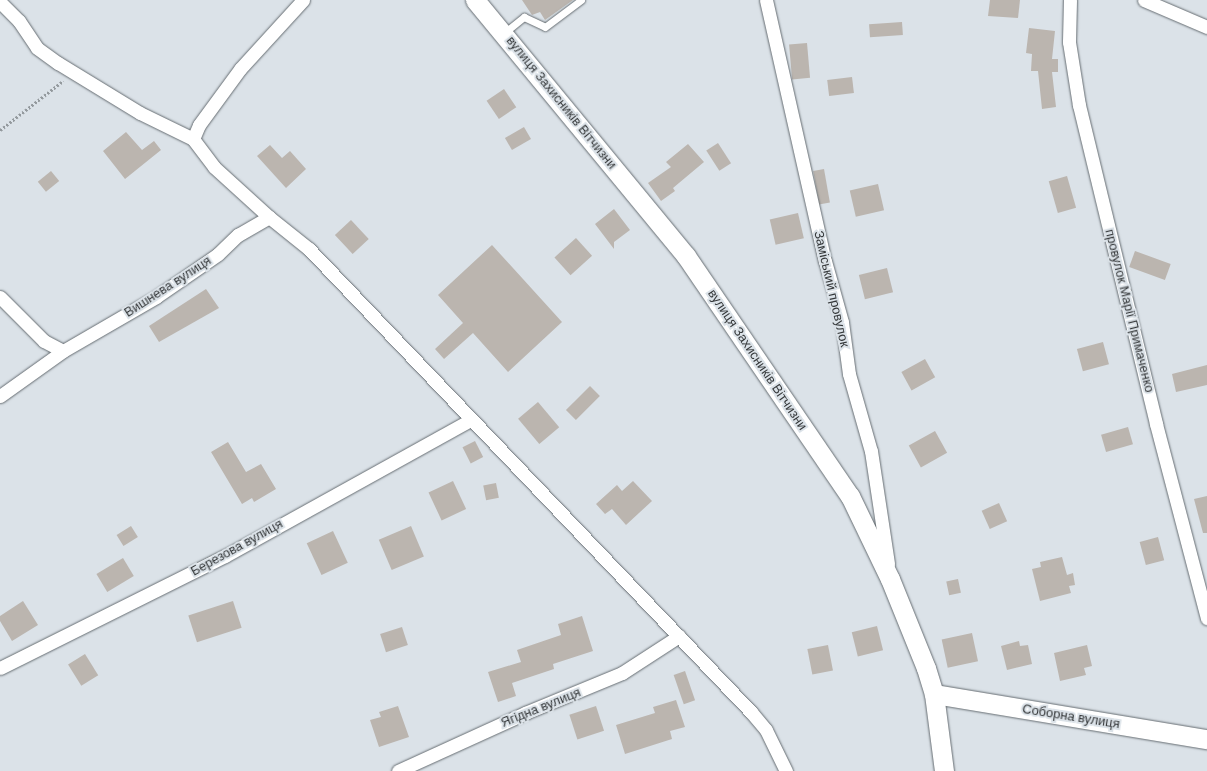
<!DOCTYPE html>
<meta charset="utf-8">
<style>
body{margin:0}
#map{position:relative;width:1207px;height:771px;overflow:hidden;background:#dbe2e8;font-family:"DM Sans",sans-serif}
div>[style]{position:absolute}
.building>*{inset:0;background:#bbb5af;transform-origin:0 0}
.path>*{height:2.5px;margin-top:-1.25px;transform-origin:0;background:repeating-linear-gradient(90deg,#949a9e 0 2px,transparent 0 4px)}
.roads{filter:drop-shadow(0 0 1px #666d72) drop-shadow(0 0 1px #666d72)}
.lane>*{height:7px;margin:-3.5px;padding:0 3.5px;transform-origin:3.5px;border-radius:3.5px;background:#fff}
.street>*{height:13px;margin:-6.5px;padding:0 6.5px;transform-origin:6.5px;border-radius:6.5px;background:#fff}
.secondary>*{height:19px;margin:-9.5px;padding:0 9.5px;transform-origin:9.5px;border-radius:9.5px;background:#fff}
span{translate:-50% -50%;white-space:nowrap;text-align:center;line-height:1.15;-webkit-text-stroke:4px #dbe2e8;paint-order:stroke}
.street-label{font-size:13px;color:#35383a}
</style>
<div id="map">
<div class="building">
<i style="clip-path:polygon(522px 0,573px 0,545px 20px,540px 12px,532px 15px)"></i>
<i style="clip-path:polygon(990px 0,1020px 0,1018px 18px,988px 16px)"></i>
<i style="left:902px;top:22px;width:13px;height:33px;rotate:86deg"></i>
<i style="clip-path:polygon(1029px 28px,1055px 31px,1052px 59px,1058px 59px,1058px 72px,1052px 72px,1056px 107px,1042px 109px,1038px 71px,1031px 71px,1032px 54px,1026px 53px)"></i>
<i style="left:807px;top:43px;width:35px;height:18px;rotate:85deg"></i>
<i style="left:852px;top:77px;width:16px;height:25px;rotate:83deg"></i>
<i style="left:504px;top:89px;width:22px;height:21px;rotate:56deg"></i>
<i style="left:524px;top:127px;width:14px;height:22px;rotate:60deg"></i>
<i style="clip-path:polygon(126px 132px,142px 150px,154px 141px,161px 150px,125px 179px,103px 151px)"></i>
<i style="left:718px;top:143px;width:24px;height:14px;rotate:57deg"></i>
<i style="clip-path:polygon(688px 144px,704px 162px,673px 188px,675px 191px,661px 201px,648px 183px,671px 167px,666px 162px)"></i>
<i style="clip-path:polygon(270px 145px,282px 158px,290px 151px,306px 169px,286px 188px,257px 156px)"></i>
<i style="left:824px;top:169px;width:34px;height:11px;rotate:80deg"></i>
<i style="left:51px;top:171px;width:13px;height:17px;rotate:51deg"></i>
<i style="left:1067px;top:176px;width:33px;height:19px;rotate:74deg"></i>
<i style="left:878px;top:184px;width:27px;height:29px;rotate:77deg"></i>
<i style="clip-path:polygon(614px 209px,630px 230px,614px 242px,614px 249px,595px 224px)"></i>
<i style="left:798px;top:213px;width:26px;height:29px;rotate:77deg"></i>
<i style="left:351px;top:220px;width:26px;height:22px;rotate:47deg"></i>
<i style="left:576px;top:238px;width:24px;height:29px;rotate:48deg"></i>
<i style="clip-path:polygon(492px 245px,562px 322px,508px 372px,473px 333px,444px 359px,435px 349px,463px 323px,438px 295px)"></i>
<i style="left:1135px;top:251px;width:38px;height:17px;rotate:20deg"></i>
<i style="left:887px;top:268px;width:25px;height:29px;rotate:76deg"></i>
<i style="clip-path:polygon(206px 289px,219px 308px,159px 342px,149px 326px)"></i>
<i style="left:1103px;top:342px;width:23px;height:27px;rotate:75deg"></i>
<i style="left:925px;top:359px;width:21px;height:27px;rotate:61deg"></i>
<i style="clip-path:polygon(1207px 365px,1207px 385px,1176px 392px,1172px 374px)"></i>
<i style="left:590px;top:386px;width:14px;height:34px;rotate:45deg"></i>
<i style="left:538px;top:402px;width:33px;height:26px;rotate:50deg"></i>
<i style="left:1128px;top:427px;width:18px;height:28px;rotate:74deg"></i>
<i style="left:935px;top:431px;width:25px;height:30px;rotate:61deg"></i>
<i style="left:475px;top:441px;width:18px;height:14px;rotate:63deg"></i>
<i style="clip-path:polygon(228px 442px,246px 472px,261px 464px,276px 489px,254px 502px,252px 498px,242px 504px,211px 452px)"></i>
<i style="left:453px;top:481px;width:31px;height:27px;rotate:65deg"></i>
<i style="clip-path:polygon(633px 481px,652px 501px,626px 525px,612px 509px,605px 514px,596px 504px,617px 485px,622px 491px)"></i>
<i style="left:496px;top:483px;width:15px;height:13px;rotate:79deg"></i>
<i style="clip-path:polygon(1207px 496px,1207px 533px,1203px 533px,1194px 499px)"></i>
<i style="left:999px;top:503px;width:20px;height:19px;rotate:66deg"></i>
<i style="left:131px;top:526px;width:13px;height:17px;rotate:58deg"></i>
<i style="left:411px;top:526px;width:33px;height:35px;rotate:67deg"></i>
<i style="left:333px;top:531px;width:35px;height:29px;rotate:65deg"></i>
<i style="left:1158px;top:537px;width:24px;height:19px;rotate:75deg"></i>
<i style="clip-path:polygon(1062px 557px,1067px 575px,1073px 573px,1075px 585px,1069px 586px,1071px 593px,1040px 601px,1032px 569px,1041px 567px,1040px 562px)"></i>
<i style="left:123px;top:558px;width:21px;height:31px;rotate:59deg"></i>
<i style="left:958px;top:579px;width:14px;height:12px;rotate:78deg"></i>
<i style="clip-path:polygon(23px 601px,38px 625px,12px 641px,0 621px,0 616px)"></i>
<i style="left:233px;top:601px;width:28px;height:47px;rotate:72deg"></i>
<i style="clip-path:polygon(582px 616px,593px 651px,553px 664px,554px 669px,512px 683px,516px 696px,498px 702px,488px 672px,521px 662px,517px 650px,561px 635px,558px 624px)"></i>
<i style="left:877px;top:626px;width:25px;height:26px;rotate:76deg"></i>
<i style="left:402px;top:627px;width:19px;height:23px;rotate:72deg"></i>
<i style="left:972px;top:633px;width:29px;height:31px;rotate:78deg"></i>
<i style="clip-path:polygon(1019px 641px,1020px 646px,1028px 645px,1032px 664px,1007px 670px,1001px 646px)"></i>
<i style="left:828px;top:645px;width:26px;height:21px;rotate:79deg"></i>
<i style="clip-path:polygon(1087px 645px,1092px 666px,1084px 668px,1086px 675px,1060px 681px,1054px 653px)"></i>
<i style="left:85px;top:654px;width:25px;height:20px;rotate:58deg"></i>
<i style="left:685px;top:671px;width:31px;height:12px;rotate:71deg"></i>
<i style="clip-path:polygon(676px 700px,685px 727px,670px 731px,672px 739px,625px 754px,616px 725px,655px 713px,653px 707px)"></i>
<i style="clip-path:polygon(398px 706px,409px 737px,379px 747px,370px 720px,381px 717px,379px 712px)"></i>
<i style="left:596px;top:706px;width:26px;height:28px;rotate:72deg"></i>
</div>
<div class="path">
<i style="left:0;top:130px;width:80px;rotate:-37.9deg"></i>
</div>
<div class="roads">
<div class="lane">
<i style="left:504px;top:33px;width:26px;rotate:-39deg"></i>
<i style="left:524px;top:17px;width:23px;rotate:25deg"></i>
<i style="left:545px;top:27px;width:45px;rotate:-36.9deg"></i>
</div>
<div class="street">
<i style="left:303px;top:0;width:93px;rotate:132.4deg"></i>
<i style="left:240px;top:69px;width:69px;rotate:126.2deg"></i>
<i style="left:199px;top:125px;width:15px;rotate:113deg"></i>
<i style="left:193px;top:139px;width:35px;rotate:53deg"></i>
<i style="left:214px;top:167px;width:74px;rotate:42.3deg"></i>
<i style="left:269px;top:217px;width:51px;rotate:38.7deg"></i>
<i style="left:309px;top:249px;width:640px;rotate:46.33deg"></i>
<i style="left:751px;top:712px;width:23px;rotate:50deg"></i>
<i style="left:766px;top:730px;width:46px;rotate:64deg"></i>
<i style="left:766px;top:0;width:268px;rotate:77.3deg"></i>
<i style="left:825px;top:261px;width:63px;rotate:74.4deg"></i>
<i style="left:842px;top:322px;width:52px;rotate:82.3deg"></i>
<i style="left:849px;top:374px;width:80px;rotate:74.1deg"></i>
<i style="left:871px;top:451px;width:114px;rotate:81.4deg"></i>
<i style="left:1070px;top:0;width:42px;rotate:91.4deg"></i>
<i style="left:1069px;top:42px;width:64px;rotate:81deg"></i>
<i style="left:1079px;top:105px;width:328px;rotate:76.4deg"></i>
<i style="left:1156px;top:424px;width:201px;rotate:75.3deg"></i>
<i style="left:1144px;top:0;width:69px;rotate:23.2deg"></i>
<i style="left:0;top:2px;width:27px;rotate:45deg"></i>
<i style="left:19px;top:21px;width:32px;rotate:56deg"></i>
<i style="left:37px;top:48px;width:26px;rotate:36deg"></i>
<i style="left:58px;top:63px;width:96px;rotate:31.4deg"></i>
<i style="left:140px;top:113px;width:59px;rotate:26.1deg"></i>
<i style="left:0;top:297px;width:62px;rotate:45deg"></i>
<i style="left:44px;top:341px;width:21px;rotate:28deg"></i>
<i style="left:0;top:396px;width:77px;rotate:-35.5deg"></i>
<i style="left:63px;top:351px;width:108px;rotate:-30.1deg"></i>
<i style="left:156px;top:297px;width:75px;rotate:-34.7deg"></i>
<i style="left:218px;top:254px;width:28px;rotate:-44deg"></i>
<i style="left:238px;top:235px;width:36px;rotate:-30deg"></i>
<i style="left:0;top:668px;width:251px;rotate:-26.5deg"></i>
<i style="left:225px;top:556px;width:280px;rotate:-29deg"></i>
<i style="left:398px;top:771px;width:140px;rotate:-24.5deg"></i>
<i style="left:525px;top:713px;width:105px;rotate:-22.4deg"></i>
<i style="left:622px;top:673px;width:68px;rotate:-33deg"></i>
</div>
<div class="secondary">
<i style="left:475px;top:0;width:332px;rotate:50.5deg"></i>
<i style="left:686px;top:256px;width:291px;rotate:55.7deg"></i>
<i style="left:850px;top:496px;width:92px;rotate:64.3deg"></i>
<i style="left:890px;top:579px;width:96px;rotate:68deg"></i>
<i style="left:926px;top:668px;width:27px;rotate:73deg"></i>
<i style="left:934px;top:694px;width:78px;rotate:82.6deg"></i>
<i style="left:934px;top:694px;width:277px;rotate:9.4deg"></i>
</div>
</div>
<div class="street-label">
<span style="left:561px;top:103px;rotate:51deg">вулиця Захисників Вітчизни</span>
<span style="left:168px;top:287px;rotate:-33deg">Вишнева вулиця</span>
<span style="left:831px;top:289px;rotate:77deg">Заміський провулок</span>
<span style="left:1129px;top:311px;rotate:76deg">провулок Марії Примаченко</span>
<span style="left:757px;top:360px;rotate:56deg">вулиця Захисників Вітчизни</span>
<span style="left:237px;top:548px;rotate:-29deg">Березова вулиця</span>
<span style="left:541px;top:708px;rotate:-22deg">Ягідна вулиця</span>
<span style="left:1071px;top:717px;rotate:9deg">Соборна вулиця</span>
</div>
</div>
